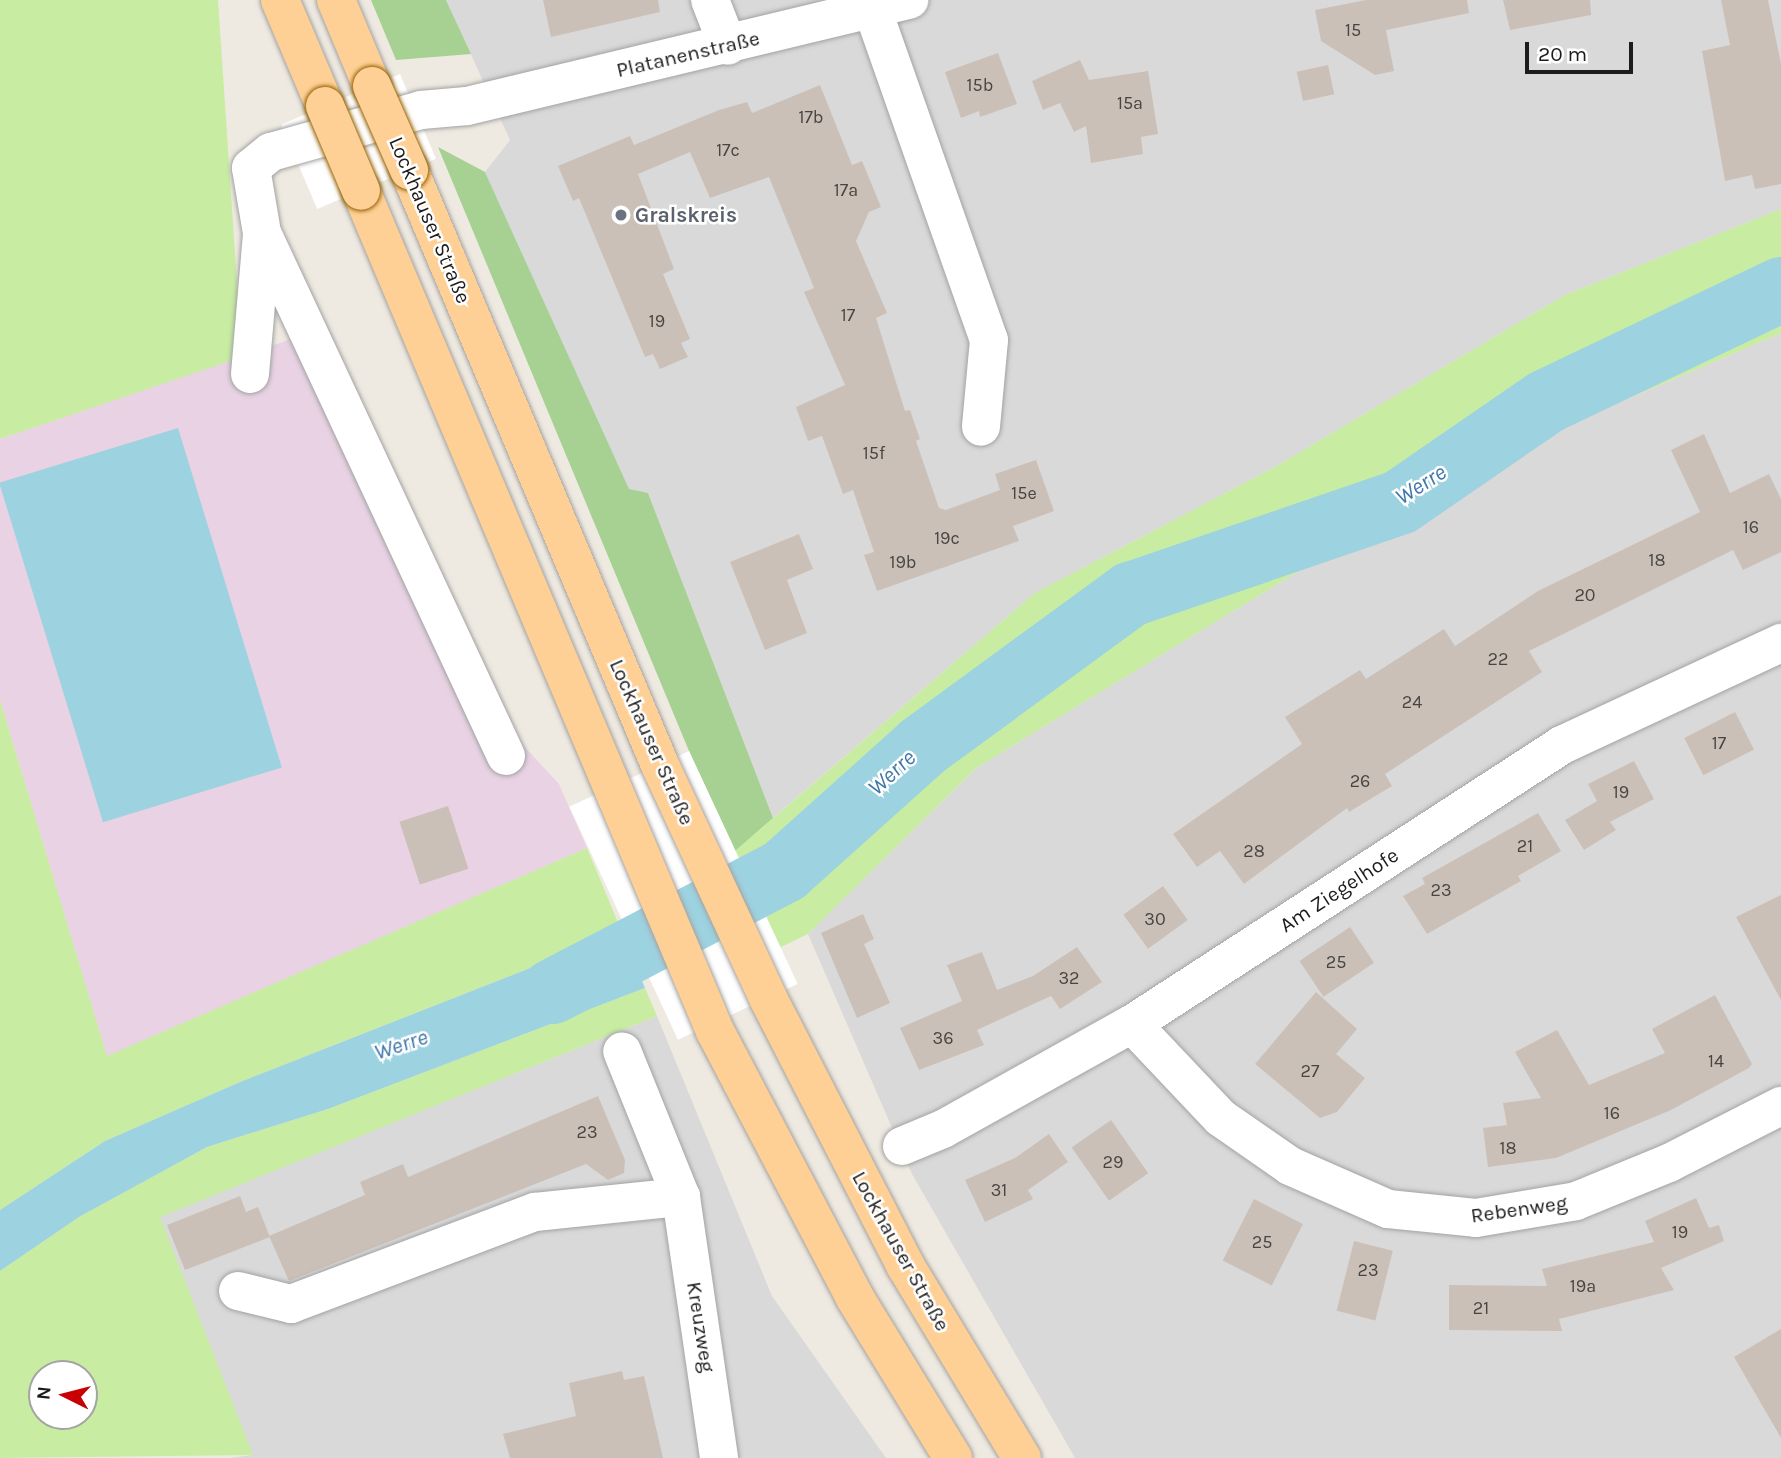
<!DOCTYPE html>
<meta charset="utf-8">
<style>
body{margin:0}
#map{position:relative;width:1781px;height:1458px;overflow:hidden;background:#efeae1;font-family:Karla,sans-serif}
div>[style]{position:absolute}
.residential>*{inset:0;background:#dad9d9}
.industrial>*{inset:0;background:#e8d2e4}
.grass>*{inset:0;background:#c8eda2}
.forest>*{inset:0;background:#a6d192}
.water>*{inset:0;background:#9dd2e0;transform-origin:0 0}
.pier>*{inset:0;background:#fff;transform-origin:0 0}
.river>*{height:65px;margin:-32.5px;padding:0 32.5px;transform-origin:32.5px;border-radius:32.5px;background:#9dd2e0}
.building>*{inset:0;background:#cbc0b7;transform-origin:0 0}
.roads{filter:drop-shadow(0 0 2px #a3a3a3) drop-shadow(0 0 2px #a3a3a3)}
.minor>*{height:38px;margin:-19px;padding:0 19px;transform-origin:19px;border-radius:19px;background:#fff}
.major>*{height:38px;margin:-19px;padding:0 19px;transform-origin:19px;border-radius:19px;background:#ffd095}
.bridges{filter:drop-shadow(0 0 2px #946100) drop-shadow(0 0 2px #946100)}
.major-bridge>*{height:38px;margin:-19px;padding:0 19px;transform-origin:19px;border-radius:19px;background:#ffd095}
.dots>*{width:19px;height:19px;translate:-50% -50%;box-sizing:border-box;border:4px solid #fff;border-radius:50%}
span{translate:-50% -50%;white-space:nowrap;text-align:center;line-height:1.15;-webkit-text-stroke:5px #fff;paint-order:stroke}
.number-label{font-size:18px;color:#484543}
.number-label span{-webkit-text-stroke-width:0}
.street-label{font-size:21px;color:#1c1c1c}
.worship-label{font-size:21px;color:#5b616d;font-weight:700}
.left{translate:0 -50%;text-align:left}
.water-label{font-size:23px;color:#4077aa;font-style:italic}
.north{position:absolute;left:28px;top:1360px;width:70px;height:70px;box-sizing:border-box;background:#fff;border:2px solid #a4a4a4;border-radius:50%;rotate:276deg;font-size:19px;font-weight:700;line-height:28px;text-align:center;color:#1c1c1c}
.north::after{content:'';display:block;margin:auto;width:24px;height:32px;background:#c80003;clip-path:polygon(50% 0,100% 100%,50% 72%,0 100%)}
.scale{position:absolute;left:1525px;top:42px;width:108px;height:32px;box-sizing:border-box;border:4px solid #1c1c1c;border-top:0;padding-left:9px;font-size:21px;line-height:24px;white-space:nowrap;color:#1c1c1c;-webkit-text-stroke:5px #fff;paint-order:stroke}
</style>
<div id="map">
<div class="residential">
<i style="clip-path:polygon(446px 0,1781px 0,1781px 209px,1565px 295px,1275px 467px,1035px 593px,773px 818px,648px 493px,629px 490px,485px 172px,510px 140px)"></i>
<i style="clip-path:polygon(1781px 333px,1781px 1458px,1075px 1458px,912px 1174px,808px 934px,976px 768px,1471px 466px)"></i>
<i style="clip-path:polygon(657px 1016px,772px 1296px,886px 1458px,230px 1458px,252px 1455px,159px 1217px)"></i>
</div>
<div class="industrial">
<i style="clip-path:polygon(309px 333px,455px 672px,559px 784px,587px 848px,107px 1057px,0 700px,0 439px)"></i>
</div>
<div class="grass">
<i style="clip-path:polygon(0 0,218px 0,242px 357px,0 439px)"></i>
<i style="clip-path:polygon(1781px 209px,1781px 333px,1471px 466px,976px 768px,808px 934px,779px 948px,735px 851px,1035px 593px,1275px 467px,1565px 295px)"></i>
<i style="clip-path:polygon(0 700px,107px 1056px,587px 848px,622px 932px,240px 1082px,105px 1141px,0 1210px)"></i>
<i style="clip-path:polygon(evenodd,645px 988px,657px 1016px,160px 1217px,253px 1455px,0 1458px,0 1271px,79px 1217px,207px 1147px,328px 1109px,645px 988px,42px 1374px,84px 1374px,84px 1416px,42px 1416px,42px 1374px)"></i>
</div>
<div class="forest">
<i style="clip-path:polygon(371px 0,446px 0,471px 54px,396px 60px)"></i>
<i style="clip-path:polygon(438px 147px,485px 172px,629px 489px,648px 493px,773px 818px,735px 851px,689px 751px)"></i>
</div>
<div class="water">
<i style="left:178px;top:428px;width:355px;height:187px;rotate:73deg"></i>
<i style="clip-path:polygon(622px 932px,645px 988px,328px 1109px,207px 1147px,79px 1217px,0 1271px,0 1210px,105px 1141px,240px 1082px)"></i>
</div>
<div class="pier">
<i style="left:400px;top:74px;width:92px;height:129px;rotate:67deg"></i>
<i style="left:689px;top:751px;width:257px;height:132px;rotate:65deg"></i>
</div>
<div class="river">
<i style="left:552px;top:991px;width:262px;rotate:-27.5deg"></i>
<i style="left:784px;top:870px;width:186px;rotate:-41.9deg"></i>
<i style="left:922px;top:746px;width:258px;rotate:-36.2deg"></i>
<i style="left:1130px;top:594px;width:284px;rotate:-18.9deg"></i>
<i style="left:1399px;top:502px;width:178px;rotate:-34.5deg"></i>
<i style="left:1546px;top:401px;width:260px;rotate:-25.5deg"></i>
</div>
<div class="building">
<i style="clip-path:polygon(543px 0,658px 0,660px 12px,551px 37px)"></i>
<i style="clip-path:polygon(1366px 0,1467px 0,1469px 13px,1386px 30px,1394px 71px,1375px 75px,1321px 41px,1315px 10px)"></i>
<i style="clip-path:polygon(1503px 0,1590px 0,1591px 15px,1510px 30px)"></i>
<i style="clip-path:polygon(1721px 0,1768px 0,1781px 64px,1781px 184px,1755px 189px,1752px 175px,1725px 181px,1702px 51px,1730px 45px)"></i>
<i style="clip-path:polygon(998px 53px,1017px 104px,980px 117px,979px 111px,961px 118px,945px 72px)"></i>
<i style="clip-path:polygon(1080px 60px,1089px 80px,1148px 71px,1158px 134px,1141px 137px,1143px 154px,1091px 163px,1086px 126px,1074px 132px,1060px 103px,1043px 110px,1032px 81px)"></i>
<i style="left:1328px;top:65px;width:30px;height:32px;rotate:78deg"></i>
<i style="clip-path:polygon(820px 85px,852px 165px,862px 161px,881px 207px,869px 212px,856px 241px,887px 313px,876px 318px,905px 411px,910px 410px,920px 439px,916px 441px,939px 508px,946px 510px,1000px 490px,995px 474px,1036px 460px,1054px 511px,1013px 526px,1019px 541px,877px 591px,864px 555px,874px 552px,853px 490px,843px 494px,822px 436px,808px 441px,796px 407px,845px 385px,804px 292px,814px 288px,769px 177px,710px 198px,690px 152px,638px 174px,674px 269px,663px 274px,690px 339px,681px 343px,688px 357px,660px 369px,653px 354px,645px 357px,579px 198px,573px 201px,558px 166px,630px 136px,634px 145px,719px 110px,747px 102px,752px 113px)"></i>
<i style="clip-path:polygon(1704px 434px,1730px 493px,1769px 474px,1781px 499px,1781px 552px,1743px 570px,1733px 550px,1529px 651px,1542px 672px,1385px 774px,1392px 786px,1349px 812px,1347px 808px,1244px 884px,1220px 851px,1197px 867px,1173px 834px,1302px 744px,1285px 717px,1360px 670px,1366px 679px,1444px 629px,1455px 646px,1538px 591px,1700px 512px,1671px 450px)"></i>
<i style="clip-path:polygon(799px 534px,813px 569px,787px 580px,807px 633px,765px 650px,730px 562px)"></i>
<i style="left:1735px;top:712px;width:42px;height:57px;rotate:63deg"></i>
<i style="clip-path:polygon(1634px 761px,1654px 799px,1610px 822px,1616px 830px,1584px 850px,1565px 820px,1597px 801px,1588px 784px)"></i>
<i style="left:448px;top:806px;width:66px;height:51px;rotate:72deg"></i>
<i style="clip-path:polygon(1538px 813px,1561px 851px,1518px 876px,1521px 881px,1427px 934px,1403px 896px,1425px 884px,1422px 878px)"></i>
<i style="left:1163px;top:886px;width:42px;height:49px;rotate:54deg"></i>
<i style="clip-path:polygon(1781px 895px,1781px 1000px,1736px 917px)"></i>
<i style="clip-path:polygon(863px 914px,874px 939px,864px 944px,890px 1003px,857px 1018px,821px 933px)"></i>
<i style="left:1350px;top:927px;width:43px;height:61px;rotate:56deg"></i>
<i style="clip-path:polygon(1077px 947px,1102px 982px,1060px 1009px,1051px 996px,977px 1030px,984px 1045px,919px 1070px,900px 1028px,962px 1001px,947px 965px,982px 952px,997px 990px,1033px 976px)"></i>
<i style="clip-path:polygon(1316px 992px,1357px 1029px,1336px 1054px,1365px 1078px,1337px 1112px,1320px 1118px,1255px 1064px)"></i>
<i style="clip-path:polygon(1715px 995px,1752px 1064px,1749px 1068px,1671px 1110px,1556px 1158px,1488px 1167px,1483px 1128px,1507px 1125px,1503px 1103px,1541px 1098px,1515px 1052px,1557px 1030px,1589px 1085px,1665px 1053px,1652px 1029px)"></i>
<i style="clip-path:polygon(598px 1096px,625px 1160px,624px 1173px,608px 1180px,586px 1164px,289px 1281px,269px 1236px,365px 1195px,360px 1182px,403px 1164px,408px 1177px)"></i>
<i style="left:1111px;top:1120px;width:65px;height:48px;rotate:55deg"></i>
<i style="clip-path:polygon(1049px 1134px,1068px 1162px,1028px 1190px,1033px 1199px,985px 1222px,965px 1180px,1015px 1158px)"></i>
<i style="clip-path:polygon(240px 1196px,246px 1212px,258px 1207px,270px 1237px,185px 1270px,167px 1225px)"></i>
<i style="clip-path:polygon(1696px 1198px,1709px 1228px,1719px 1225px,1724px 1241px,1661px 1268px,1674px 1290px,1559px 1319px,1562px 1331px,1449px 1330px,1449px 1285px,1547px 1286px,1542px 1269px,1654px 1242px,1645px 1221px)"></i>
<i style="left:1254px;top:1199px;width:55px;height:69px;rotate:27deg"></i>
<i style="left:1354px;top:1241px;width:40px;height:72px;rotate:14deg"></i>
<i style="clip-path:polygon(1781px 1329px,1781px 1438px,1734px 1357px)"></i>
<i style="clip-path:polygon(622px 1371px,624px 1380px,644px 1376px,663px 1458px,510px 1458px,503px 1434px,576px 1416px,569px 1383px)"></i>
</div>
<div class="roads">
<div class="minor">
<i style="left:710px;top:0;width:49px;rotate:68.6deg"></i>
<i style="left:872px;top:8px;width:352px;rotate:70.6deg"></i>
<i style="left:989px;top:340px;width:87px;rotate:95.3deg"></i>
<i style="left:250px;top:374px;width:140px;rotate:-85.1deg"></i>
<i style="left:506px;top:756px;width:577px;rotate:-115.01deg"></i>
<i style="left:262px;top:233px;width:66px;rotate:-99.6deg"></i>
<i style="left:251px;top:168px;width:26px;rotate:-39deg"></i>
<i style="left:271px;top:152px;width:156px;rotate:-15.6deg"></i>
<i style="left:421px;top:110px;width:46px;rotate:-5deg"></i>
<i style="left:467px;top:106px;width:455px;rotate:-13.5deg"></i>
<i style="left:1132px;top:1024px;width:129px;rotate:46.6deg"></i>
<i style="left:1221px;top:1118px;width:84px;rotate:34.8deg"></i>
<i style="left:1290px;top:1166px;width:107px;rotate:23.7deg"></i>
<i style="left:1388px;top:1209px;width:88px;rotate:5.8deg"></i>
<i style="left:1476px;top:1218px;width:101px;rotate:-9.6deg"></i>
<i style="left:1576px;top:1201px;width:100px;rotate:-22.2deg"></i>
<i style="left:1669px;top:1163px;width:126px;rotate:-27deg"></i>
<i style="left:902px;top:1146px;width:44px;rotate:-22.5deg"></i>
<i style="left:943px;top:1129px;width:216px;rotate:-29.1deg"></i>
<i style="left:1132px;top:1024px;width:513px;rotate:-32.98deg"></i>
<i style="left:1562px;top:745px;width:242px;rotate:-25deg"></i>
<i style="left:681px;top:1197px;width:264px;rotate:81.7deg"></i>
<i style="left:238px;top:1291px;width:55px;rotate:13.8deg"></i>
<i style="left:291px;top:1304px;width:261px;rotate:-20.7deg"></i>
<i style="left:535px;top:1212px;width:147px;rotate:-5.9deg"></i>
<i style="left:681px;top:1197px;width:157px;rotate:-112deg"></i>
</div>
<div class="major">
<i style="left:280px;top:0;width:115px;rotate:67deg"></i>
<i style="left:336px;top:0;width:93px;rotate:67.3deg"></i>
<i style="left:409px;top:170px;width:646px;rotate:67.13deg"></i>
<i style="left:660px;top:765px;width:259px;rotate:65.1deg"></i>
<i style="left:769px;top:1000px;width:298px;rotate:62.8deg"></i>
<i style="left:905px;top:1265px;width:226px;rotate:58.8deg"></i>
<i style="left:361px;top:191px;width:912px;rotate:67.15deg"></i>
<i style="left:715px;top:1031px;width:301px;rotate:62.3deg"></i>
<i style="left:855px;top:1298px;width:188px;rotate:58.5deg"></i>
</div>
</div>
<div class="bridges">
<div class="major-bridge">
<i style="left:372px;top:86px;width:92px;rotate:66.2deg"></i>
<i style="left:325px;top:106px;width:92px;rotate:67deg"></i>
</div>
</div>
<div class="dots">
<i style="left:621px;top:215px;background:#6b7280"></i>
</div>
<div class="number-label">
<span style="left:1353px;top:30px">15</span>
<span style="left:980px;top:85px">15b</span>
<span style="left:1130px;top:103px">15a</span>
<span style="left:811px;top:117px">17b</span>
<span style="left:728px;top:150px">17c</span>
<span style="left:846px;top:190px">17a</span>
<span style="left:848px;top:315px">17</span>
<span style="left:657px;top:321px">19</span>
<span style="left:874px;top:453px">15f</span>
<span style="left:1024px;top:493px">15e</span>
<span style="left:1751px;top:527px">16</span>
<span style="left:947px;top:538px">19c</span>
<span style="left:1657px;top:560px">18</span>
<span style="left:903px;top:562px">19b</span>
<span style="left:1585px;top:595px">20</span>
<span style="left:1498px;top:659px">22</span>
<span style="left:1412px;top:702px">24</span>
<span style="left:1719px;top:743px">17</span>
<span style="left:1360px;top:781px">26</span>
<span style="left:1621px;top:792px">19</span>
<span style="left:1525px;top:846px">21</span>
<span style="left:1254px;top:851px">28</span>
<span style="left:1441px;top:890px">23</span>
<span style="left:1155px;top:919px">30</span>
<span style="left:1336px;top:962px">25</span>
<span style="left:1069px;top:978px">32</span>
<span style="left:943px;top:1038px">36</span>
<span style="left:1716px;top:1061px">14</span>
<span style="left:1310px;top:1071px">27</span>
<span style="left:1612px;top:1113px">16</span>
<span style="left:587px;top:1132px">23</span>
<span style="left:1508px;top:1148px">18</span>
<span style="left:1113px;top:1162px">29</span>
<span style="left:999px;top:1190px">31</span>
<span style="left:1680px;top:1232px">19</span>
<span style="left:1262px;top:1242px">25</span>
<span style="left:1368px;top:1270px">23</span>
<span style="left:1583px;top:1286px">19a</span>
<span style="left:1481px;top:1308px">21</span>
</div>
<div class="street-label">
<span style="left:688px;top:54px;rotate:-13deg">Platanenstraße</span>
<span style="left:430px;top:220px;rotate:67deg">Lockhauser Straße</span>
<span style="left:652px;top:742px;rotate:66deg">Lockhauser Straße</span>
<span style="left:1339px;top:890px;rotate:-33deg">Am Ziegelhofe</span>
<span style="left:1519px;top:1209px;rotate:-8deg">Rebenweg</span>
<span style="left:901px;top:1251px;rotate:61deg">Lockhauser Straße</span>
<span style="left:701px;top:1327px;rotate:81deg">Kreuzweg</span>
</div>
<div class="worship-label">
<span class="left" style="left:635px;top:215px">Gralskreis</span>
</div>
<div class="water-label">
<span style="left:1421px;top:485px;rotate:-32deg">Werre</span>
<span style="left:892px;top:773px;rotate:-42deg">Werre</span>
<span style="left:401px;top:1045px;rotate:-18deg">Werre</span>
</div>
<div class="north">N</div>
<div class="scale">20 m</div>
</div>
